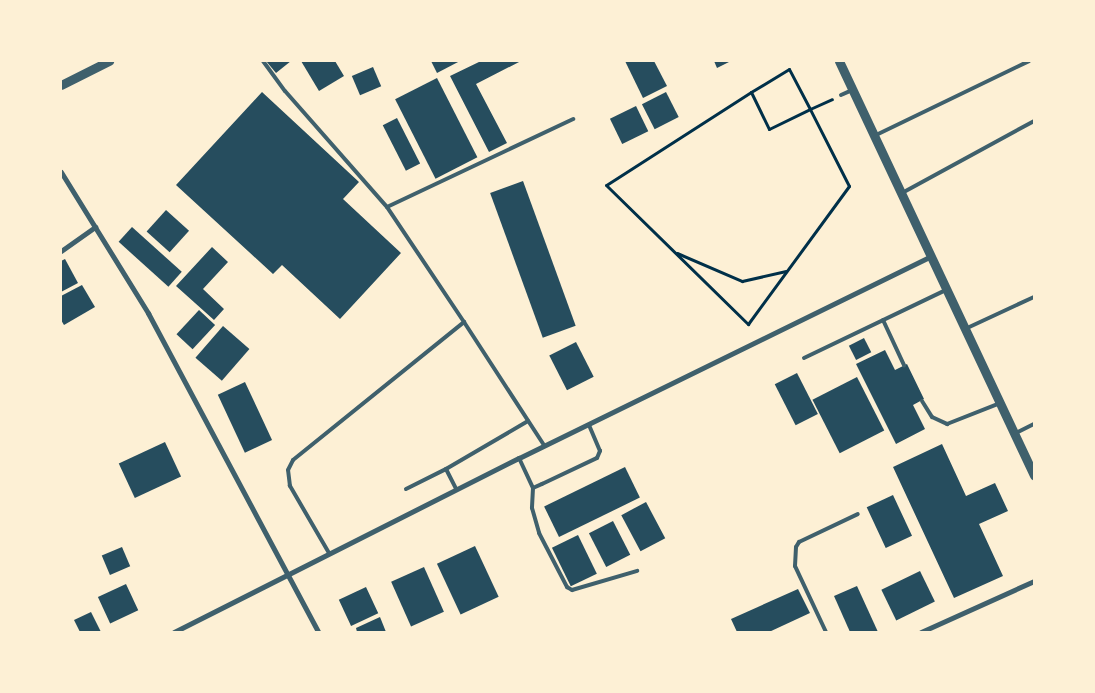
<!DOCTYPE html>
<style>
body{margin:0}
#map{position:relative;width:1095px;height:693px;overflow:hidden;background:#fdf0d5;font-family:"Noto Serif",serif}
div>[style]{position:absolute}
.building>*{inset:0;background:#264d5e;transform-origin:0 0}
.path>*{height:3px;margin:-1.5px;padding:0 1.5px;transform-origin:1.5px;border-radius:1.5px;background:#003049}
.service>*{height:4px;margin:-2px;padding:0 2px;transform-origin:2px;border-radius:2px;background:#3f606c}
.minor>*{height:5px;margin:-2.5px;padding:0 2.5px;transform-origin:2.5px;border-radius:2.5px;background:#3f606c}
.tertiary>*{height:9px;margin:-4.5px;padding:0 4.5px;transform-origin:4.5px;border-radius:4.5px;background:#3f606c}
span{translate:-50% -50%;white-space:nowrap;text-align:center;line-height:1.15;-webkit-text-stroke:5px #fdf0d5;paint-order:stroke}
.frame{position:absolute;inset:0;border:62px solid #fdf0d5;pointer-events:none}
</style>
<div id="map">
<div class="building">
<i style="clip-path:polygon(266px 61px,291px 61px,276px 73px)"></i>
<i style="clip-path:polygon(301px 61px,335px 61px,344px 76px,319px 91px)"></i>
<i style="clip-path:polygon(431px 61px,460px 61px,437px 73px)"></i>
<i style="clip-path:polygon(481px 61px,521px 61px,476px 84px,507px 143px,489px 152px,450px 76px)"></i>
<i style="clip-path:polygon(625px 61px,654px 61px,667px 86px,643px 98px)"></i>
<i style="clip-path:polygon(714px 61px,731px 61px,717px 68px)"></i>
<i style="left:373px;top:67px;width:21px;height:23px;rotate:67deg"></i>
<i style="left:437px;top:78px;width:89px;height:47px;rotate:63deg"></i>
<i style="clip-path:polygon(262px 92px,359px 182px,343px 199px,401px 253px,340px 319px,282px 265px,273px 274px,176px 185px)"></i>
<i style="left:666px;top:92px;width:28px;height:27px;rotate:63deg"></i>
<i style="left:636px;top:106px;width:28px;height:29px;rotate:64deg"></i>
<i style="left:397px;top:118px;width:51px;height:16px;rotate:63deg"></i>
<i style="left:523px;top:181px;width:154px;height:35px;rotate:70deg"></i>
<i style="left:166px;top:210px;width:31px;height:29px;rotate:42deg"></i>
<i style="left:132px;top:227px;width:67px;height:20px;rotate:42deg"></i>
<i style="clip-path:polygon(212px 247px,228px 262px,203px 289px,224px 309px,214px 320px,176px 286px)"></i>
<i style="clip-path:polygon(65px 259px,78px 283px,61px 292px,61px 261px)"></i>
<i style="clip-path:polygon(82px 285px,95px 307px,64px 325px,61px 320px,61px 296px)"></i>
<i style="left:199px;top:310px;width:22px;height:33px;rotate:43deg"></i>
<i style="left:223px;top:326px;width:35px;height:42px;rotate:41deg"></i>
<i style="left:864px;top:338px;width:16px;height:17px;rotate:63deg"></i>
<i style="left:576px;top:342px;width:39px;height:30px;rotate:63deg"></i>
<i style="clip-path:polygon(885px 350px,895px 370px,907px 364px,924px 399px,913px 405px,925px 429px,896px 444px,856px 364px)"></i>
<i style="left:797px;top:373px;width:46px;height:25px;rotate:63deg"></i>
<i style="left:857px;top:377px;width:60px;height:50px;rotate:63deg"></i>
<i style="left:245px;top:382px;width:64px;height:30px;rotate:65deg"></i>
<i style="left:165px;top:442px;width:38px;height:51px;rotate:65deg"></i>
<i style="clip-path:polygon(942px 444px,966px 496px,995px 483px,1008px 511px,979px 524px,1003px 576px,954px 598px,893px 467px)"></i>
<i style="left:625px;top:467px;width:34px;height:90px;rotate:64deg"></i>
<i style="left:893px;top:495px;width:45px;height:29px;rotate:65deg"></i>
<i style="left:646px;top:502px;width:41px;height:28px;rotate:62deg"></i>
<i style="left:613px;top:521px;width:38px;height:27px;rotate:63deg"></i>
<i style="left:578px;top:535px;width:43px;height:29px;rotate:64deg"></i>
<i style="left:475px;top:546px;width:56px;height:42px;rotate:65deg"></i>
<i style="left:122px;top:547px;width:21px;height:22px;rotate:67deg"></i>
<i style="left:424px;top:567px;width:49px;height:36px;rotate:66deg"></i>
<i style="left:920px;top:571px;width:34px;height:43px;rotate:64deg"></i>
<i style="left:126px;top:584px;width:29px;height:31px;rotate:65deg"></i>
<i style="clip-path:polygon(857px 586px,878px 632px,850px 632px,834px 596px)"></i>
<i style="left:366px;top:587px;width:29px;height:30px;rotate:65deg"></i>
<i style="clip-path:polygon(798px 589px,810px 613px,769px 632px,737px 632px,731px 619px)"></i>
<i style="clip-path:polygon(91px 612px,101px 632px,80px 632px,74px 620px)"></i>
<i style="clip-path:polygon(380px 617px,386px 632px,357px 632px,356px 628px)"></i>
</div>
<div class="path">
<i style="left:751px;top:92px;width:172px;rotate:147.3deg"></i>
<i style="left:606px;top:185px;width:199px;rotate:44.4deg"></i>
<i style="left:748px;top:324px;width:171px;rotate:-53.8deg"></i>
<i style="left:849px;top:186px;width:86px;rotate:-116.9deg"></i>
<i style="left:810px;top:109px;width:45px;rotate:-117.7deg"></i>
<i style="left:789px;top:69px;width:44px;rotate:148.8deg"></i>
<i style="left:751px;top:92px;width:41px;rotate:64.1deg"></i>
<i style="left:769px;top:129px;width:46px;rotate:-26deg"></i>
<i style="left:810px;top:109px;width:24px;rotate:-24deg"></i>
<i style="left:677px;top:253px;width:71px;rotate:23.3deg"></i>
<i style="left:742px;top:281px;width:45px;rotate:-12.8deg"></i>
</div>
<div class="service">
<i style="left:263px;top:61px;width:37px;rotate:54deg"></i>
<i style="left:285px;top:91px;width:154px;rotate:48.7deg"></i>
<i style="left:841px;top:95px;width:12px;rotate:-24deg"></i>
<i style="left:874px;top:136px;width:172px;rotate:-25.8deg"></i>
<i style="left:902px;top:193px;width:150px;rotate:-28.6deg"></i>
<i style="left:883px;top:320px;width:50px;rotate:65deg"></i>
<i style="left:464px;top:322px;width:147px;rotate:57deg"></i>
<i style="left:965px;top:329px;width:76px;rotate:-24.9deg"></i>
<i style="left:804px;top:358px;width:157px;rotate:-25.6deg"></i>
<i style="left:922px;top:401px;width:19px;rotate:58deg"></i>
<i style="left:932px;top:417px;width:17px;rotate:25deg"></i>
<i style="left:947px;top:424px;width:57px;rotate:-21.6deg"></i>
<i style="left:1016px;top:433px;width:20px;rotate:-27deg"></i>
<i style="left:519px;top:458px;width:33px;rotate:65deg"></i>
<i style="left:533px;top:488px;width:10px;rotate:-24deg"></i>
<i style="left:542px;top:484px;width:61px;rotate:-25.3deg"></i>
<i style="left:597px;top:458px;width:8px;rotate:-67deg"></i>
<i style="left:600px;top:451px;width:28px;rotate:-113deg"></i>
<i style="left:446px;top:469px;width:95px;rotate:-30.3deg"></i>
<i style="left:533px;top:488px;width:20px;rotate:93deg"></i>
<i style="left:532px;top:508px;width:26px;rotate:74deg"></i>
<i style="left:539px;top:533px;width:61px;rotate:62.6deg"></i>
<i style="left:567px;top:587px;width:6px;rotate:31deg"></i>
<i style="left:572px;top:590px;width:68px;rotate:-16.3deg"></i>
<i style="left:406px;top:489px;width:45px;rotate:-26.6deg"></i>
<i style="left:446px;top:469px;width:22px;rotate:63deg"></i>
<i style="left:329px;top:553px;width:78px;rotate:-120.2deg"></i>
<i style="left:290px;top:486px;width:16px;rotate:-97deg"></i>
<i style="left:288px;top:470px;width:11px;rotate:-63deg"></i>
<i style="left:293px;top:460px;width:220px;rotate:-38.9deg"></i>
<i style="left:464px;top:322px;width:138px;rotate:-123.8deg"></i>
<i style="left:387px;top:207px;width:206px;rotate:-25.3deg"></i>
<i style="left:826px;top:632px;width:73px;rotate:-115.2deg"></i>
<i style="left:795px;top:566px;width:19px;rotate:-87deg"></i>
<i style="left:796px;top:547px;width:6px;rotate:-59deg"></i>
<i style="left:799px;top:542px;width:65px;rotate:-25.4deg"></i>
</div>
<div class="minor">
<i style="left:61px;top:172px;width:166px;rotate:58.3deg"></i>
<i style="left:148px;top:313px;width:361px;rotate:61.9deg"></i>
<i style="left:61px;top:251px;width:42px;rotate:-35.2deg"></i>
<i style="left:174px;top:632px;width:386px;rotate:-26.8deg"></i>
<i style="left:519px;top:458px;width:458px;rotate:-26.1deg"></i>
<i style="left:921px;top:632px;width:124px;rotate:-24.3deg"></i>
</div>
<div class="tertiary">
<i style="left:839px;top:61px;width:458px;rotate:64.8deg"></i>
<i style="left:61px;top:85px;width:54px;rotate:-26.6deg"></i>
</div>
<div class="frame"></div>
</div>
